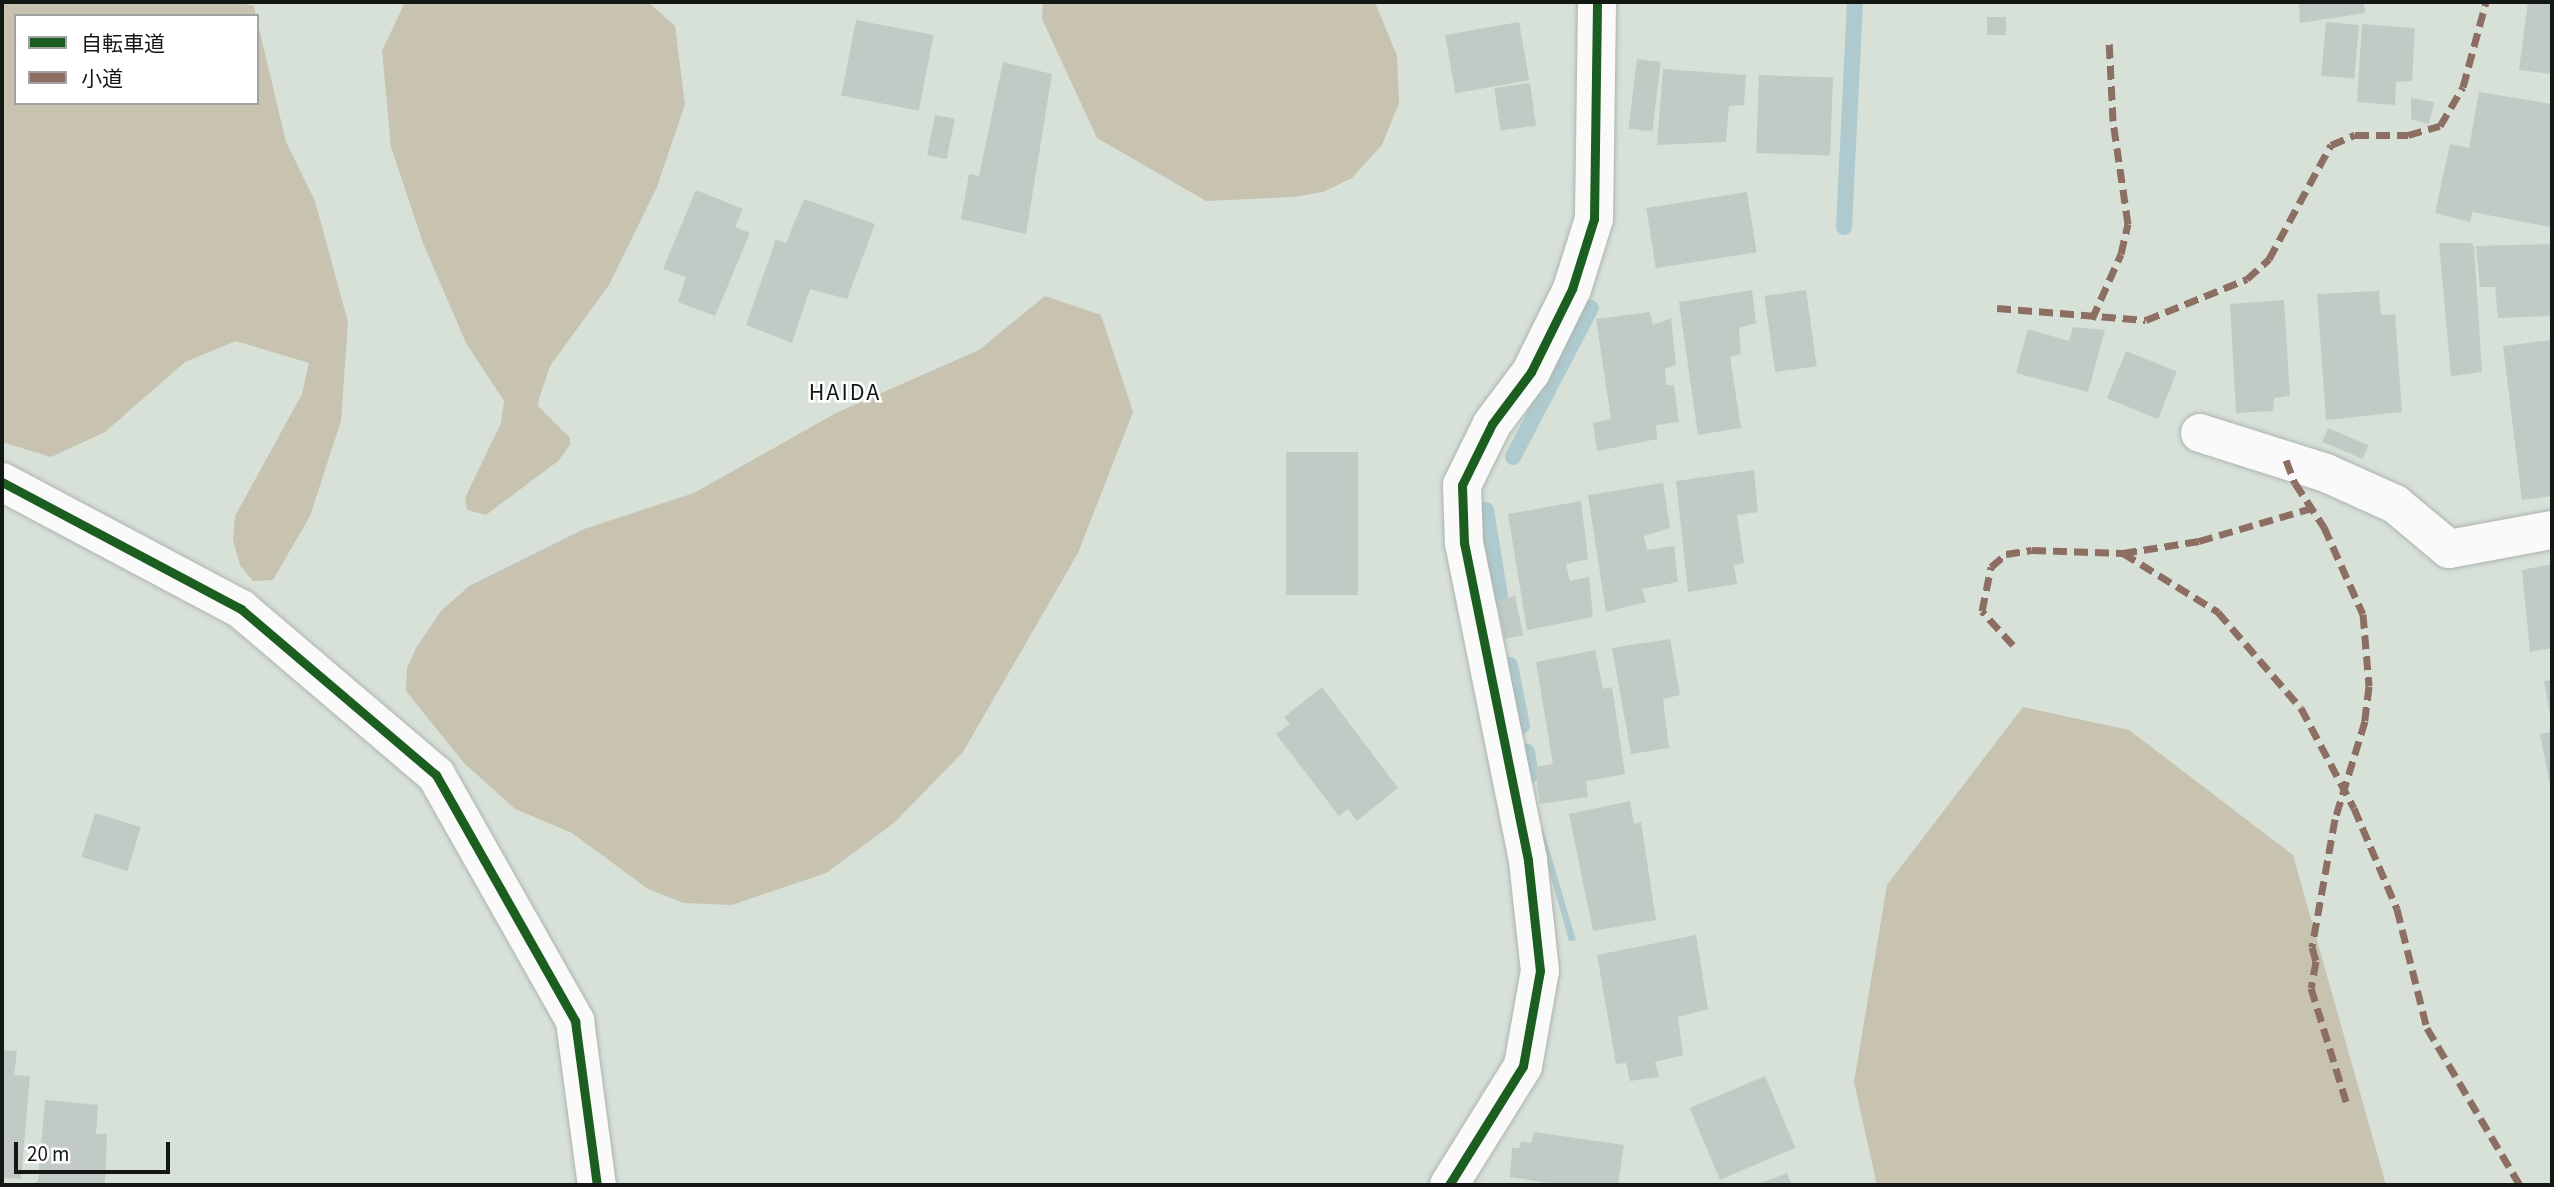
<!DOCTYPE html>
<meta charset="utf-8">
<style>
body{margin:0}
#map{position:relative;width:2554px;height:1187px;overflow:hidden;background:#d7e1d8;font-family:"Source Sans 3","Noto Sans JP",sans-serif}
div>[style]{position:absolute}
.forest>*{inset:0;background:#c7c3b0}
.water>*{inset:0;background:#aecace}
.stream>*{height:16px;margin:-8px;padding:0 8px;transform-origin:8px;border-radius:8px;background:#aecace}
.building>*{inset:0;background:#c1cac5;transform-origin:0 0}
.roads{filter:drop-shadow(0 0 2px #adb4ae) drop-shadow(0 0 2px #adb4ae)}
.minor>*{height:38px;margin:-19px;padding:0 19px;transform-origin:19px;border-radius:19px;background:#f9faf9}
.quiet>*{height:7px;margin-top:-3.5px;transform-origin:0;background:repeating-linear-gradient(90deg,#8d6e63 0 14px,transparent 0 21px)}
.cycleway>*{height:9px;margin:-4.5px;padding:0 4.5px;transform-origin:4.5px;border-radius:4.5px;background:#1b5e20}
span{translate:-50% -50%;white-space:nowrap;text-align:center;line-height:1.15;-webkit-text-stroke:5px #fff;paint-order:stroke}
.quarter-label{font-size:24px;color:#121813;letter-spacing:2px}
.frame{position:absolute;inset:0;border:4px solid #121813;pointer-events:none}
.legend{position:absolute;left:14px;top:14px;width:245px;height:91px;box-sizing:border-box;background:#fff;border:2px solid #a0a3a1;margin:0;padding:9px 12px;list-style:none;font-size:21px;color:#121813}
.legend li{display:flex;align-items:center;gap:14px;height:35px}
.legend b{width:35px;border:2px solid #a0a3a1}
.scale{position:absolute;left:14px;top:1142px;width:156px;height:32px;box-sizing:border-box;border:4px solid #121813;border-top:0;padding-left:9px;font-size:21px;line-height:24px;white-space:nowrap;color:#121813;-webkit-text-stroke:5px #fff;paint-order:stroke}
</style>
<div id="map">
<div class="forest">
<i style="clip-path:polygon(2px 2px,235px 2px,254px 6px,256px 16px,16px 16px,16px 103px,257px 103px,257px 20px,286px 142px,315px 201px,348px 322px,341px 421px,310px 516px,273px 580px,253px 581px,240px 565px,233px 540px,235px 516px,302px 394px,309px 363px,236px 341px,185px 362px,105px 432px,51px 457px,2px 442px)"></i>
<i style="clip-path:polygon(405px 2px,648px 2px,675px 26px,685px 104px,657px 187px,609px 285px,550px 366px,539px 399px,538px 406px,570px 438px,570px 445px,558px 461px,486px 515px,467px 510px,465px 498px,501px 423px,504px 401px,466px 343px,423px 243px,391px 147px,382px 51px)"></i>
<i style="clip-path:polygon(1043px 2px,1375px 2px,1397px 56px,1399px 103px,1382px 145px,1352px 178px,1323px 192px,1293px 197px,1206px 201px,1097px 138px,1042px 19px)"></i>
<i style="clip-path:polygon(1045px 296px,1101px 315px,1133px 412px,1078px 553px,963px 752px,894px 823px,826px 873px,732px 905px,684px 903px,648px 889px,572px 833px,515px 809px,464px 763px,406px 691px,407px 668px,416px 648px,441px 611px,469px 586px,584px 529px,694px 493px,836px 413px,979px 350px)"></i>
<i style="clip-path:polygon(2023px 707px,2129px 730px,2293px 855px,2386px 1185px,1877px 1185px,1854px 1082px,1887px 885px)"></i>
</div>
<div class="water">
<i style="clip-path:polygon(1543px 829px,1576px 940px,1569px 941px,1538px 831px)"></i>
</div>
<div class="stream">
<i style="left:1844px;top:227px;width:225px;rotate:-87.2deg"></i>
<i style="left:1513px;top:457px;width:168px;rotate:-62.4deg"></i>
<i style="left:1486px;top:510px;width:87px;rotate:80.8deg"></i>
<i style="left:1510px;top:665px;width:62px;rotate:78.9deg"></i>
<i style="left:1527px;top:752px;width:23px;rotate:80deg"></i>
</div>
<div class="building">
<i style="clip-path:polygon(2299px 2px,2364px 2px,2365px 13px,2300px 23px)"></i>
<i style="clip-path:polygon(2528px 2px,2552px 2px,2552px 74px,2519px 70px)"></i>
<i style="left:1987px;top:17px;width:19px;height:18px"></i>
<i style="left:856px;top:20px;width:79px;height:77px;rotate:11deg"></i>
<i style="left:1519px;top:22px;width:59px;height:75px;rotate:80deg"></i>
<i style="left:2326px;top:22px;width:33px;height:54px;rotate:5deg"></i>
<i style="clip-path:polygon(2362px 24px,2415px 28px,2412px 81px,2396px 82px,2395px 105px,2357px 102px)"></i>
<i style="left:1637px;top:59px;width:24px;height:70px;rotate:7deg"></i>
<i style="clip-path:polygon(1003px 62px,1052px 74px,1026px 234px,961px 219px,969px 174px,979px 176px)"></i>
<i style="clip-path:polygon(1663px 69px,1746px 75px,1744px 105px,1729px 106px,1726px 142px,1657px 145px)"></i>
<i style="left:1759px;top:75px;width:74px;height:78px;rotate:2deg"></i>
<i style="left:1530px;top:83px;width:43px;height:36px;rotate:82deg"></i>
<i style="clip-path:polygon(2479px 92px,2552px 104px,2550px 227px,2472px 212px,2470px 222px,2435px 213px,2450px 144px,2469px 148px)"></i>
<i style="clip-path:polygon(2411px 98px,2434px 102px,2429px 124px,2411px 119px)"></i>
<i style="left:935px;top:115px;width:20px;height:41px;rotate:11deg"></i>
<i style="clip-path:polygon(696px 190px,743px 209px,735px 227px,750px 233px,715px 316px,678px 302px,686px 277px,663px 269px)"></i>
<i style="left:1747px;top:192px;width:61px;height:102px;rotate:81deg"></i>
<i style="clip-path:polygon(804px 199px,875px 224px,847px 299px,810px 289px,792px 343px,746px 325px,776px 239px,786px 243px)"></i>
<i style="clip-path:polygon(2439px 243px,2471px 243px,2474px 247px,2482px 372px,2451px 376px)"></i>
<i style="clip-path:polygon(2552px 244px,2552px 316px,2498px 318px,2495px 287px,2480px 287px,2476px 246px)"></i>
<i style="clip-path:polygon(1752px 290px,1756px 323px,1739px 328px,1741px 354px,1730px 357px,1741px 428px,1698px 435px,1679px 302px)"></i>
<i style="left:1806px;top:290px;width:77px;height:42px;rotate:82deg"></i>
<i style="clip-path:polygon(2379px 291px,2381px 315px,2395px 314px,2402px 412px,2326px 420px,2317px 294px)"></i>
<i style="clip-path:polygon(2284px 300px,2290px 396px,2274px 398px,2273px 411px,2236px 413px,2230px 304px)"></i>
<i style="clip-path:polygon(1650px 312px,1653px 325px,1671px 318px,1676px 365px,1665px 369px,1666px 385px,1674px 385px,1679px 422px,1656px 425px,1657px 439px,1597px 451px,1593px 423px,1611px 419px,1596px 319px)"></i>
<i style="clip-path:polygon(2073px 327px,2105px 330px,2088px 392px,2016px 373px,2028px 329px,2069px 341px)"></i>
<i style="clip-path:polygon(2552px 340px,2552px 496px,2522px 500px,2503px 346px)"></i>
<i style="left:2126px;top:351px;width:55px;height:51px;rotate:22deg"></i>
<i style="left:2328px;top:428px;width:44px;height:15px;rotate:23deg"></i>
<i style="left:1286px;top:452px;width:72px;height:143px"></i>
<i style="clip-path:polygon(1754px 470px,1758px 512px,1737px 515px,1744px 563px,1734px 565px,1737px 584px,1688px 592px,1676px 481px)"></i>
<i style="clip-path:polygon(1663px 483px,1670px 528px,1644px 536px,1647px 550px,1674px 546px,1678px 582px,1642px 589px,1646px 602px,1606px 612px,1588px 495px)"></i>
<i style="clip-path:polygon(1581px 501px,1588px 559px,1566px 564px,1570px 581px,1589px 577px,1593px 617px,1527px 630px,1508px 514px)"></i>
<i style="clip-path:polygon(2552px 564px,2552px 648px,2530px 652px,2522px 570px)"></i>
<i style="left:1515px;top:596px;width:40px;height:19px;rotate:78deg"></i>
<i style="clip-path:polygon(1670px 639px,1680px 695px,1663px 699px,1669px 748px,1631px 754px,1612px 648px)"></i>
<i style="clip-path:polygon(1595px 650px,1603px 689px,1612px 687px,1625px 774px,1586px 781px,1588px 797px,1540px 804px,1535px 767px,1553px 764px,1536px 662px)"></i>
<i style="clip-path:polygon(2552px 680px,2552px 720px,2551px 720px,2544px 681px)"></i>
<i style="clip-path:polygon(1322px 687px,1398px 788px,1357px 821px,1348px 809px,1339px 816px,1276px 734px,1290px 724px,1284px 717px)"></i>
<i style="clip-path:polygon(2552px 732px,2552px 790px,2551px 790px,2540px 734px)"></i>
<i style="clip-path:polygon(1630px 801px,1634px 824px,1641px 822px,1656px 920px,1593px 931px,1569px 814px)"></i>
<i style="left:95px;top:813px;width:48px;height:46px;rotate:17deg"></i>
<i style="clip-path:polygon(1696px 935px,1708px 1009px,1678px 1017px,1683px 1055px,1655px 1062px,1659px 1077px,1630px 1081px,1626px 1063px,1616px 1064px,1597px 955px)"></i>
<i style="clip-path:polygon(2px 1050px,17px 1051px,14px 1075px,30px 1076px,21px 1179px,2px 1178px)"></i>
<i style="left:1765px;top:1076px;width:78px;height:82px;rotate:67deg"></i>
<i style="clip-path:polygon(45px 1100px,98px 1105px,96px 1134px,107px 1134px,105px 1185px,31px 1185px,38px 1181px)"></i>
<i style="clip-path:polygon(1534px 1132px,1624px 1145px,1618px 1185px,1559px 1185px,1510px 1177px,1512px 1148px,1519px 1148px,1521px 1141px,1531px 1143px)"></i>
<i style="clip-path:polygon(1787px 1173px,1792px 1185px,1755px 1185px)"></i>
</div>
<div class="roads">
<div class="minor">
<i style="left:2200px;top:433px;width:132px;rotate:17.6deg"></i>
<i style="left:2326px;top:473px;width:76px;rotate:24.2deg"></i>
<i style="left:2395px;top:504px;width:70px;rotate:39.8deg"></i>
<i style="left:2449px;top:549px;width:105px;rotate:-10.5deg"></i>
<i style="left:2px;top:482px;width:271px;rotate:28deg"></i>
<i style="left:241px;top:609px;width:256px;rotate:40.4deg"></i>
<i style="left:436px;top:775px;width:283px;rotate:60.5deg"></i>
<i style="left:575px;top:1021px;width:165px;rotate:82.4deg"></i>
<i style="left:1449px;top:1185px;width:140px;rotate:-58.1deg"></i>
<i style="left:1523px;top:1066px;width:97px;rotate:-79.9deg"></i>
<i style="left:1540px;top:971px;width:112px;rotate:-96.2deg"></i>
<i style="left:1528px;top:860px;width:323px;rotate:-101.4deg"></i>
<i style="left:1464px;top:543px;width:58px;rotate:-92deg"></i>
<i style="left:1462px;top:485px;width:68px;rotate:-63.8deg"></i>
<i style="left:1492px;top:424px;width:65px;rotate:-53.1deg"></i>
<i style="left:1531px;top:372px;width:93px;rotate:-63.7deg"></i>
<i style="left:1572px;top:289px;width:73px;rotate:-72.6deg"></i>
<i style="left:1594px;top:219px;width:217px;rotate:-89.2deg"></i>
</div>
</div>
<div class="quiet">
<i style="left:1997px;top:308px;width:149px;rotate:4.6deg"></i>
<i style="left:2146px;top:320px;width:109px;rotate:-22.1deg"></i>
<i style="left:2247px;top:279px;width:30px;rotate:-42deg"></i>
<i style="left:2269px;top:259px;width:130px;rotate:-61.5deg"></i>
<i style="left:2331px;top:145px;width:26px;rotate:-23deg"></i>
<i style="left:2355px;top:135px;width:53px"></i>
<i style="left:2408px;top:135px;width:33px;rotate:-16deg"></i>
<i style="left:2440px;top:126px;width:45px;rotate:-59.5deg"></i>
<i style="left:2463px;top:87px;width:88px;rotate:-74.9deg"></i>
<i style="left:2092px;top:319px;width:71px;rotate:-66deg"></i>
<i style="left:2121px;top:254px;width:31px;rotate:-77deg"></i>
<i style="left:2128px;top:224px;width:104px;rotate:-98.3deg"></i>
<i style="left:2113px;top:121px;width:82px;rotate:-92.8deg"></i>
<i style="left:2286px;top:460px;width:25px;rotate:69deg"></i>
<i style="left:2295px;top:483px;width:53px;rotate:56.6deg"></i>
<i style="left:2324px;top:527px;width:95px;rotate:65.9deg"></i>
<i style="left:2363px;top:614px;width:72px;rotate:85.2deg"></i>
<i style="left:2369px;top:686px;width:35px;rotate:97deg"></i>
<i style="left:2365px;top:721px;width:102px;rotate:107deg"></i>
<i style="left:2335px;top:819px;width:130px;rotate:100.2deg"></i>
<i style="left:2312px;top:947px;width:15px;rotate:74deg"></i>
<i style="left:2316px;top:961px;width:27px;rotate:100deg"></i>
<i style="left:2311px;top:988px;width:121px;rotate:72.8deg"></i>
<i style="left:2123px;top:553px;width:112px;rotate:31.8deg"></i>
<i style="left:2218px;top:612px;width:127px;rotate:49.2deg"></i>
<i style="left:2301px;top:708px;width:113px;rotate:62.1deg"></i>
<i style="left:2354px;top:808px;width:110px;rotate:66.9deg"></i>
<i style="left:2397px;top:909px;width:123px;rotate:75.9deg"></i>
<i style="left:2427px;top:1028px;width:182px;rotate:59.4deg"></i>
<i style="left:2013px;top:645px;width:46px;rotate:-132.4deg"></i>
<i style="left:1982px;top:611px;width:45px;rotate:-78.4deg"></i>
<i style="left:1991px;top:567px;width:20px;rotate:-41deg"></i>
<i style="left:2006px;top:554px;width:26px;rotate:-9deg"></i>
<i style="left:2032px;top:550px;width:91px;rotate:1.9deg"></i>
<i style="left:2123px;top:553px;width:77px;rotate:-9deg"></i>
<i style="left:2199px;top:541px;width:118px;rotate:-16.3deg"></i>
</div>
<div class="cycleway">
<i style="left:2px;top:482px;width:271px;rotate:28deg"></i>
<i style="left:241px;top:609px;width:256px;rotate:40.4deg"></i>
<i style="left:436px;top:775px;width:283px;rotate:60.5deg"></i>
<i style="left:575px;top:1021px;width:165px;rotate:82.4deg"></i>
<i style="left:1449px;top:1185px;width:140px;rotate:-58.1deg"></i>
<i style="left:1523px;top:1066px;width:97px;rotate:-79.9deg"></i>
<i style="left:1540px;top:971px;width:112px;rotate:-96.2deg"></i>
<i style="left:1528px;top:860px;width:323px;rotate:-101.4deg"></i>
<i style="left:1464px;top:543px;width:58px;rotate:-92deg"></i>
<i style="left:1462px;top:485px;width:68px;rotate:-63.8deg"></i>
<i style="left:1492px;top:424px;width:65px;rotate:-53.1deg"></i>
<i style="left:1531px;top:372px;width:93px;rotate:-63.7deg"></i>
<i style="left:1572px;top:289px;width:73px;rotate:-72.6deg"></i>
<i style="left:1594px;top:219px;width:217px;rotate:-89.2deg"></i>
</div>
<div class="quarter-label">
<span style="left:845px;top:393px">HAIDA</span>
</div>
<div class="frame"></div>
<ul class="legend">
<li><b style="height:9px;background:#1b5e20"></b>自転車道</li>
<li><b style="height:9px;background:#8d6e63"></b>小道</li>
</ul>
<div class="scale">20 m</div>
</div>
